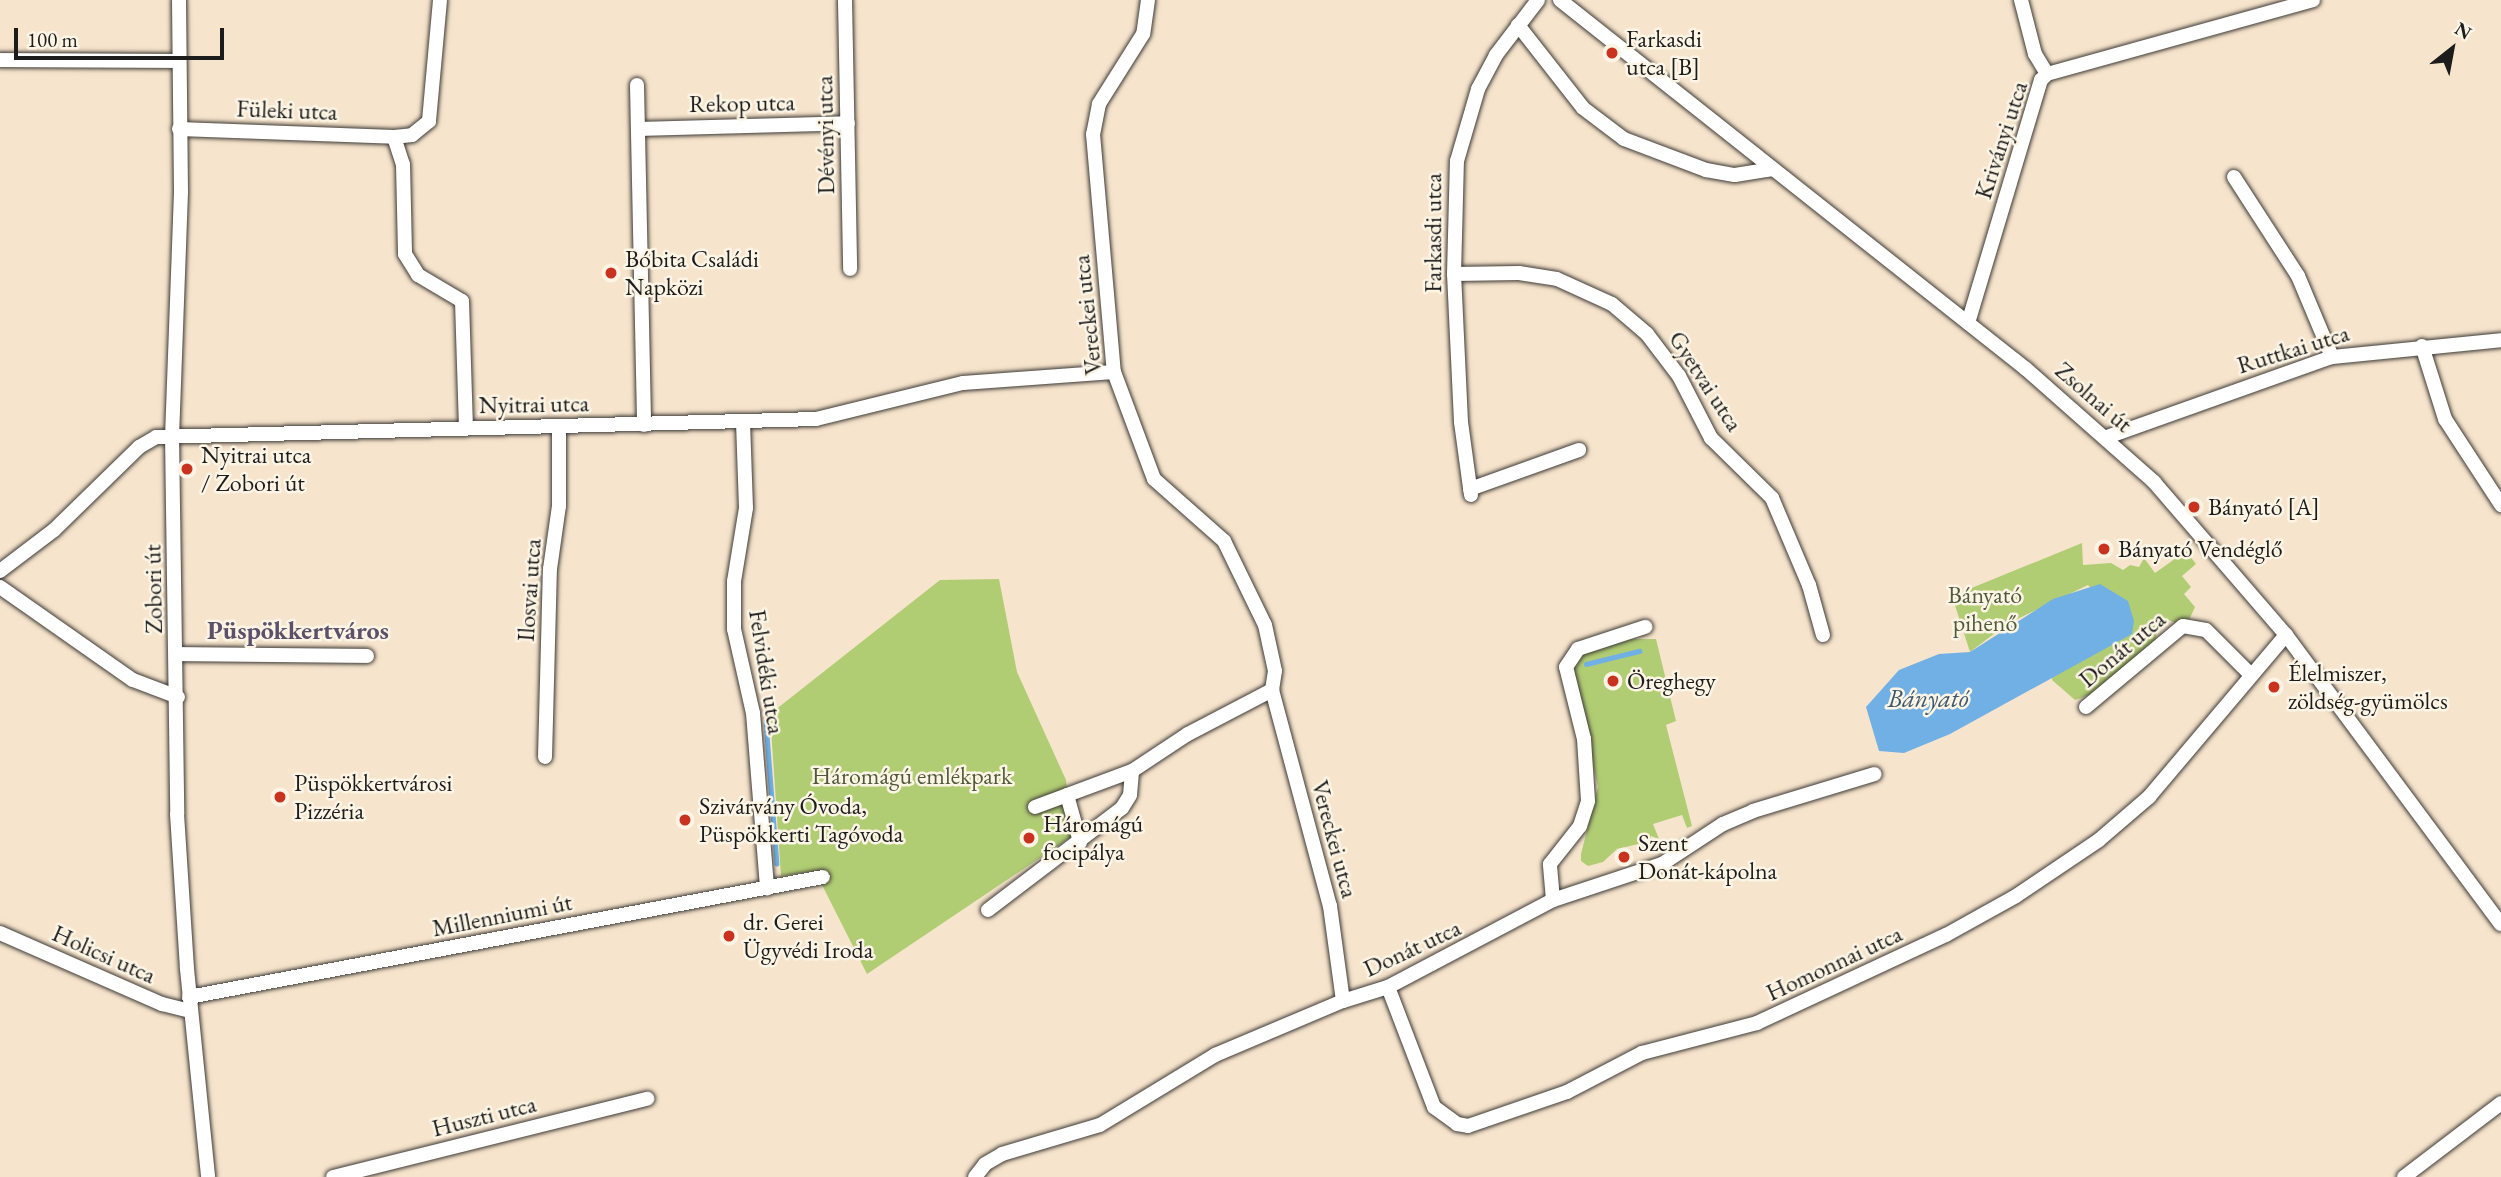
<!DOCTYPE html>
<meta charset="utf-8">
<style>
body{margin:0}
#map{position:relative;width:2501px;height:1177px;overflow:hidden;background:#f7e4cc;font-family:"EB Garamond",serif}
div>[style]{position:absolute}
.green>*{inset:0;background:#b1cd74}
.water>*{inset:0;background:#71b0e4}
.stream>*{height:4.5px;margin:-2.25px;padding:0 2.25px;transform-origin:2.25px;border-radius:2.25px;background:#71b0e4}
.roads{filter:drop-shadow(0 0 2px #3d3a36) drop-shadow(0 0 2px #3d3a36)}
.minor>*{height:14px;margin:-7px;padding:0 7px;transform-origin:7px;border-radius:7px;background:#fff}
.dots>*{width:19px;height:19px;translate:-50% -50%;box-sizing:border-box;border:4px solid #fcf5e5;border-radius:50%}
span{translate:-50% -50%;white-space:nowrap;text-align:center;line-height:1.15;-webkit-text-stroke:5px #fcf5e5;paint-order:stroke}
.poi-label{font-size:24px;color:#1c1c1c}
.left{translate:0 -50%;text-align:left}
.street-label{font-size:24px;color:#1c1c1c}
.park-label{font-size:24px;color:#505a3b}
.neighbourhood-label{font-size:26px;color:#5c5169;font-weight:700}
.water-label{font-size:26px;color:#3e576c;font-style:italic}
.north{position:absolute;left:2417px;top:14px;width:70px;height:70px;-webkit-text-stroke:5px #fcf5e5;paint-order:stroke;rotate:31deg;font-size:19px;font-weight:700;line-height:28px;text-align:center;color:#1c1c1c}
.north::after{content:'';display:block;margin:auto;width:24px;height:32px;background:#1c1c1c;clip-path:polygon(50% 0,100% 100%,50% 72%,0 100%)}
.scale{position:absolute;left:14px;top:28px;width:210px;height:32px;box-sizing:border-box;border:4px solid #1c1c1c;border-top:0;padding-left:9px;font-size:21px;line-height:24px;white-space:nowrap;color:#1c1c1c;-webkit-text-stroke:5px #fcf5e5;paint-order:stroke}
</style>
<div id="map">
<div class="green">
<i style="clip-path:polygon(2082px 543px,2083px 565px,2111px 563px,2123px 570px,2130px 565px,2139px 567px,2144px 558px,2155px 573px,2186px 551px,2196px 564px,2182px 576px,2191px 587px,2184px 594px,2195px 607px,2189px 620px,2180px 625px,2160px 616px,2155px 642px,2100px 691px,2075px 700px,2052px 680px,2053px 673px,2131px 634px,2088px 585px,2007px 624px,1970px 652px,1952px 596px)"></i>
<i style="clip-path:polygon(999px 579px,1017px 672px,1066px 780px,1071px 837px,867px 974px,815px 871px,781px 876px,770px 714px,940px 580px)"></i>
<i style="clip-path:polygon(1628px 639px,1656px 639px,1676px 721px,1666px 725px,1692px 826px,1687px 828px,1682px 815px,1653px 824px,1659px 839px,1651px 836px,1651px 841px,1617px 849px,1603px 862px,1588px 866px,1581px 861px,1581px 854px,1598px 787px,1572px 671px,1584px 654px)"></i>
</div>
<div class="water">
<i style="clip-path:polygon(2100px 584px,2128px 601px,2134px 621px,2132px 634px,1950px 734px,1904px 753px,1879px 751px,1866px 707px,1899px 670px,1939px 654px,1970px 652px,2053px 599px)"></i>
</div>
<div class="stream">
<i style="left:1586px;top:664px;width:55px;rotate:-13.8deg"></i>
<i style="left:766px;top:722px;width:142px;rotate:85.6deg"></i>
</div>
<div class="roads">
<div class="minor">
<i style="left:179px;top:0;width:192px;rotate:89.4deg"></i>
<i style="left:181px;top:192px;width:243px;rotate:92.1deg"></i>
<i style="left:172px;top:435px;width:379px;rotate:89.2deg"></i>
<i style="left:177px;top:814px;width:155px;rotate:86.3deg"></i>
<i style="left:187px;top:969px;width:209px;rotate:84.2deg"></i>
<i style="left:845px;top:0;width:269px;rotate:88.9deg"></i>
<i style="left:1148px;top:0;width:34px;rotate:98deg"></i>
<i style="left:1143px;top:34px;width:83px;rotate:122.2deg"></i>
<i style="left:1099px;top:104px;width:31px;rotate:101deg"></i>
<i style="left:1093px;top:134px;width:239px;rotate:85deg"></i>
<i style="left:1114px;top:372px;width:114px;rotate:69.5deg"></i>
<i style="left:1154px;top:479px;width:94px;rotate:41.5deg"></i>
<i style="left:1224px;top:541px;width:93px;rotate:64deg"></i>
<i style="left:1265px;top:625px;width:47px;rotate:77.7deg"></i>
<i style="left:1275px;top:671px;width:19px;rotate:99deg"></i>
<i style="left:1272px;top:690px;width:224px;rotate:75deg"></i>
<i style="left:1330px;top:906px;width:96px;rotate:82.2deg"></i>
<i style="left:1560px;top:0;width:594px;rotate:38.37deg"></i>
<i style="left:2026px;top:369px;width:171px;rotate:41.4deg"></i>
<i style="left:2154px;top:482px;width:202px;rotate:49.2deg"></i>
<i style="left:2286px;top:635px;width:360px;rotate:53.4deg"></i>
<i style="left:2021px;top:0;width:56px;rotate:75.5deg"></i>
<i style="left:2035px;top:54px;width:23px;rotate:59deg"></i>
<i style="left:1518px;top:25px;width:105px;rotate:51.9deg"></i>
<i style="left:1583px;top:108px;width:51px;rotate:37.1deg"></i>
<i style="left:1624px;top:139px;width:88px;rotate:20.7deg"></i>
<i style="left:1706px;top:170px;width:29px;rotate:10deg"></i>
<i style="left:1735px;top:175px;width:37px;rotate:-9deg"></i>
<i style="left:0;top:60px;width:178px;rotate:0.3deg"></i>
<i style="left:637px;top:85px;width:340px;rotate:88.8deg"></i>
<i style="left:179px;top:129px;width:215px;rotate:2.1deg"></i>
<i style="left:394px;top:137px;width:28px;rotate:72deg"></i>
<i style="left:403px;top:164px;width:90px;rotate:88.7deg"></i>
<i style="left:405px;top:254px;width:25px;rotate:58deg"></i>
<i style="left:418px;top:275px;width:51px;rotate:30.6deg"></i>
<i style="left:462px;top:301px;width:126px;rotate:88.2deg"></i>
<i style="left:638px;top:129px;width:210px;rotate:-1.6deg"></i>
<i style="left:394px;top:137px;width:18px;rotate:-6deg"></i>
<i style="left:412px;top:135px;width:22px;rotate:-39deg"></i>
<i style="left:429px;top:121px;width:121px;rotate:-84.8deg"></i>
<i style="left:2234px;top:177px;width:118px;rotate:57.1deg"></i>
<i style="left:2298px;top:276px;width:88px;rotate:67.2deg"></i>
<i style="left:1454px;top:274px;width:65px;rotate:-0.9deg"></i>
<i style="left:1519px;top:273px;width:38px;rotate:9deg"></i>
<i style="left:1557px;top:279px;width:60px;rotate:24.4deg"></i>
<i style="left:1612px;top:304px;width:46px;rotate:40.6deg"></i>
<i style="left:1647px;top:334px;width:53px;rotate:52.7deg"></i>
<i style="left:1679px;top:376px;width:70px;rotate:62.7deg"></i>
<i style="left:1711px;top:438px;width:86px;rotate:44.5deg"></i>
<i style="left:1772px;top:498px;width:95px;rotate:67deg"></i>
<i style="left:1809px;top:585px;width:52px;rotate:74.4deg"></i>
<i style="left:1968px;top:323px;width:254px;rotate:-73.3deg"></i>
<i style="left:2041px;top:80px;width:8px;rotate:-45deg"></i>
<i style="left:2047px;top:74px;width:276px;rotate:-15.5deg"></i>
<i style="left:2422px;top:346px;width:77px;rotate:72.5deg"></i>
<i style="left:2445px;top:419px;width:103px;rotate:56.9deg"></i>
<i style="left:743px;top:422px;width:86px;rotate:88deg"></i>
<i style="left:746px;top:508px;width:74px;rotate:99.3deg"></i>
<i style="left:734px;top:581px;width:48px;rotate:90deg"></i>
<i style="left:734px;top:629px;width:86px;rotate:77.3deg"></i>
<i style="left:753px;top:713px;width:176px;rotate:85.4deg"></i>
<i style="left:2107px;top:437px;width:239px;rotate:-19.6deg"></i>
<i style="left:2332px;top:357px;width:170px;rotate:-5.7deg"></i>
<i style="left:1470px;top:489px;width:116px;rotate:-19.7deg"></i>
<i style="left:1471px;top:495px;width:74px;rotate:-97.8deg"></i>
<i style="left:1461px;top:422px;width:148px;rotate:-92.7deg"></i>
<i style="left:1454px;top:274px;width:113px;rotate:-88.5deg"></i>
<i style="left:1457px;top:161px;width:75px;rotate:-73.7deg"></i>
<i style="left:1478px;top:89px;width:38px;rotate:-62deg"></i>
<i style="left:1496px;top:55px;width:69px;rotate:-52.6deg"></i>
<i style="left:0;top:571px;width:68px;rotate:-37.2deg"></i>
<i style="left:54px;top:530px;width:119px;rotate:-44.3deg"></i>
<i style="left:139px;top:447px;width:20px;rotate:-30deg"></i>
<i style="left:156px;top:437px;width:660px;rotate:-1.56deg"></i>
<i style="left:816px;top:419px;width:151px;rotate:-13.8deg"></i>
<i style="left:963px;top:383px;width:151px;rotate:-4.2deg"></i>
<i style="left:0;top:587px;width:162px;rotate:35deg"></i>
<i style="left:133px;top:680px;width:48px;rotate:20.7deg"></i>
<i style="left:177px;top:654px;width:190px;rotate:0.6deg"></i>
<i style="left:2086px;top:707px;width:126px;rotate:-39.9deg"></i>
<i style="left:2183px;top:626px;width:23px;rotate:10deg"></i>
<i style="left:2206px;top:630px;width:64px;rotate:45deg"></i>
<i style="left:545px;top:757px;width:188px;rotate:-88.5deg"></i>
<i style="left:550px;top:569px;width:64px;rotate:-81.9deg"></i>
<i style="left:559px;top:506px;width:80px;rotate:-90deg"></i>
<i style="left:1067px;top:795px;width:49px;rotate:74.5deg"></i>
<i style="left:1035px;top:807px;width:103px;rotate:-20.4deg"></i>
<i style="left:1132px;top:771px;width:67px;rotate:-33.5deg"></i>
<i style="left:1188px;top:734px;width:95px;rotate:-27.6deg"></i>
<i style="left:1553px;top:900px;width:36px;rotate:-95deg"></i>
<i style="left:1550px;top:864px;width:48px;rotate:-51.7deg"></i>
<i style="left:1580px;top:826px;width:26px;rotate:-72deg"></i>
<i style="left:1588px;top:801px;width:62px;rotate:-93.7deg"></i>
<i style="left:1584px;top:739px;width:74px;rotate:-104deg"></i>
<i style="left:1566px;top:667px;width:22px;rotate:-56deg"></i>
<i style="left:1578px;top:649px;width:71px;rotate:-18.2deg"></i>
<i style="left:988px;top:910px;width:168px;rotate:-37.3deg"></i>
<i style="left:1122px;top:808px;width:15px;rotate:-58deg"></i>
<i style="left:1130px;top:795px;width:24px;rotate:-85deg"></i>
<i style="left:0;top:933px;width:177px;rotate:23.7deg"></i>
<i style="left:162px;top:1004px;width:30px;rotate:14deg"></i>
<i style="left:1388px;top:987px;width:129px;rotate:69deg"></i>
<i style="left:1434px;top:1107px;width:29px;rotate:36deg"></i>
<i style="left:1457px;top:1124px;width:11px;rotate:10deg"></i>
<i style="left:1468px;top:1126px;width:105px;rotate:-19deg"></i>
<i style="left:1567px;top:1092px;width:85px;rotate:-27.5deg"></i>
<i style="left:1642px;top:1053px;width:119px;rotate:-14.6deg"></i>
<i style="left:1757px;top:1023px;width:208px;rotate:-25deg"></i>
<i style="left:1946px;top:935px;width:80px;rotate:-29.1deg"></i>
<i style="left:2016px;top:896px;width:100px;rotate:-34deg"></i>
<i style="left:2099px;top:840px;width:66px;rotate:-40.7deg"></i>
<i style="left:2149px;top:797px;width:212px;rotate:-49.8deg"></i>
<i style="left:189px;top:997px;width:645px;rotate:-10.72deg"></i>
<i style="left:333px;top:1177px;width:324px;rotate:-14deg"></i>
<i style="left:975px;top:1177px;width:16px;rotate:-52deg"></i>
<i style="left:985px;top:1164px;width:20px;rotate:-30deg"></i>
<i style="left:1002px;top:1154px;width:102px;rotate:-16.5deg"></i>
<i style="left:1100px;top:1125px;width:135px;rotate:-31.3deg"></i>
<i style="left:1215px;top:1055px;width:139px;rotate:-22.9deg"></i>
<i style="left:1343px;top:1001px;width:47px;rotate:-17.3deg"></i>
<i style="left:1388px;top:987px;width:187px;rotate:-27.8deg"></i>
<i style="left:1553px;top:900px;width:115px;rotate:-18.3deg"></i>
<i style="left:1662px;top:864px;width:73px;rotate:-33.3deg"></i>
<i style="left:1723px;top:824px;width:33px;rotate:-23deg"></i>
<i style="left:1753px;top:811px;width:127px;rotate:-16.9deg"></i>
<i style="left:2404px;top:1177px;width:122px;rotate:-37.3deg"></i>
</div>
</div>
<div class="dots">
<i style="left:1612px;top:53px;background:#c8321e"></i>
<i style="left:611px;top:273px;background:#c8321e"></i>
<i style="left:187px;top:469px;background:#c8321e"></i>
<i style="left:2194px;top:507px;background:#c8321e"></i>
<i style="left:2104px;top:549px;background:#c8321e"></i>
<i style="left:1613px;top:681px;background:#c8321e"></i>
<i style="left:2274px;top:687px;background:#c8321e"></i>
<i style="left:280px;top:797px;background:#c8321e"></i>
<i style="left:685px;top:820px;background:#c8321e"></i>
<i style="left:1029px;top:838px;background:#c8321e"></i>
<i style="left:1624px;top:857px;background:#c8321e"></i>
<i style="left:729px;top:936px;background:#c8321e"></i>
</div>
<div class="poi-label">
<span class="left" style="left:1626px;top:53px">Farkasdi<br>utca [B]</span>
<span class="left" style="left:625px;top:273px">Bóbita Családi<br>Napközi</span>
<span class="left" style="left:201px;top:469px">Nyitrai utca<br>/ Zobori út</span>
<span class="left" style="left:2208px;top:507px">Bányató [A]</span>
<span class="left" style="left:2118px;top:549px">Bányató Vendéglő</span>
<span class="left" style="left:2288px;top:687px">Élelmiszer,<br>zöldség-gyümölcs</span>
<span class="left" style="left:1627px;top:681px">Öreghegy</span>
<span class="left" style="left:294px;top:797px">Püspökkertvárosi<br>Pizzéria</span>
<span class="left" style="left:699px;top:820px">Szivárvány Óvoda,<br>Püspökkerti Tagóvoda</span>
<span class="left" style="left:1043px;top:838px">Háromágú<br>focipálya</span>
<span class="left" style="left:1638px;top:857px">Szent<br>Donát-kápolna</span>
<span class="left" style="left:743px;top:936px">dr. Gerei<br>Ügyvédi Iroda</span>
</div>
<div class="street-label">
<span style="left:742px;top:103px;rotate:-1deg">Rekop utca</span>
<span style="left:287px;top:110px;rotate:2deg">Füleki utca</span>
<span style="left:825px;top:135px;rotate:-91deg">Dévényi utca</span>
<span style="left:2001px;top:140px;rotate:-72deg">Kriványi utca</span>
<span style="left:1433px;top:233px;rotate:-90deg">Farkasdi utca</span>
<span style="left:1087px;top:315px;rotate:-96deg">Vereckei utca</span>
<span style="left:2293px;top:349px;rotate:-17deg">Ruttkai utca</span>
<span style="left:1706px;top:381px;rotate:57deg">Gyetvai utca</span>
<span style="left:2094px;top:397px;rotate:41deg">Zsolnai út</span>
<span style="left:534px;top:404px;rotate:-1deg">Nyitrai utca</span>
<span style="left:153px;top:589px;rotate:-91deg">Zobori út</span>
<span style="left:529px;top:590px;rotate:-86deg">Ilosvai utca</span>
<span style="left:2122px;top:649px;rotate:-40deg">Donát utca</span>
<span style="left:767px;top:672px;rotate:81deg">Felvidéki utca</span>
<span style="left:1335px;top:839px;rotate:75deg">Vereckei utca</span>
<span style="left:502px;top:915px;rotate:-11deg">Millenniumi út</span>
<span style="left:1412px;top:948px;rotate:-25deg">Donát utca</span>
<span style="left:104px;top:954px;rotate:24deg">Holicsi utca</span>
<span style="left:1834px;top:963px;rotate:-25deg">Homonnai utca</span>
<span style="left:484px;top:1116px;rotate:-14deg">Huszti utca</span>
</div>
<div class="park-label">
<span style="left:1985px;top:609px">Bányató<br>pihenő</span>
<span style="left:912px;top:776px">Háromágú emlékpark</span>
</div>
<div class="neighbourhood-label">
<span style="left:298px;top:631px">Püspökkertváros</span>
</div>
<div class="water-label">
<span style="left:1928px;top:699px">Bányató</span>
</div>
<div class="north">N</div>
<div class="scale">100 m</div>
</div>
